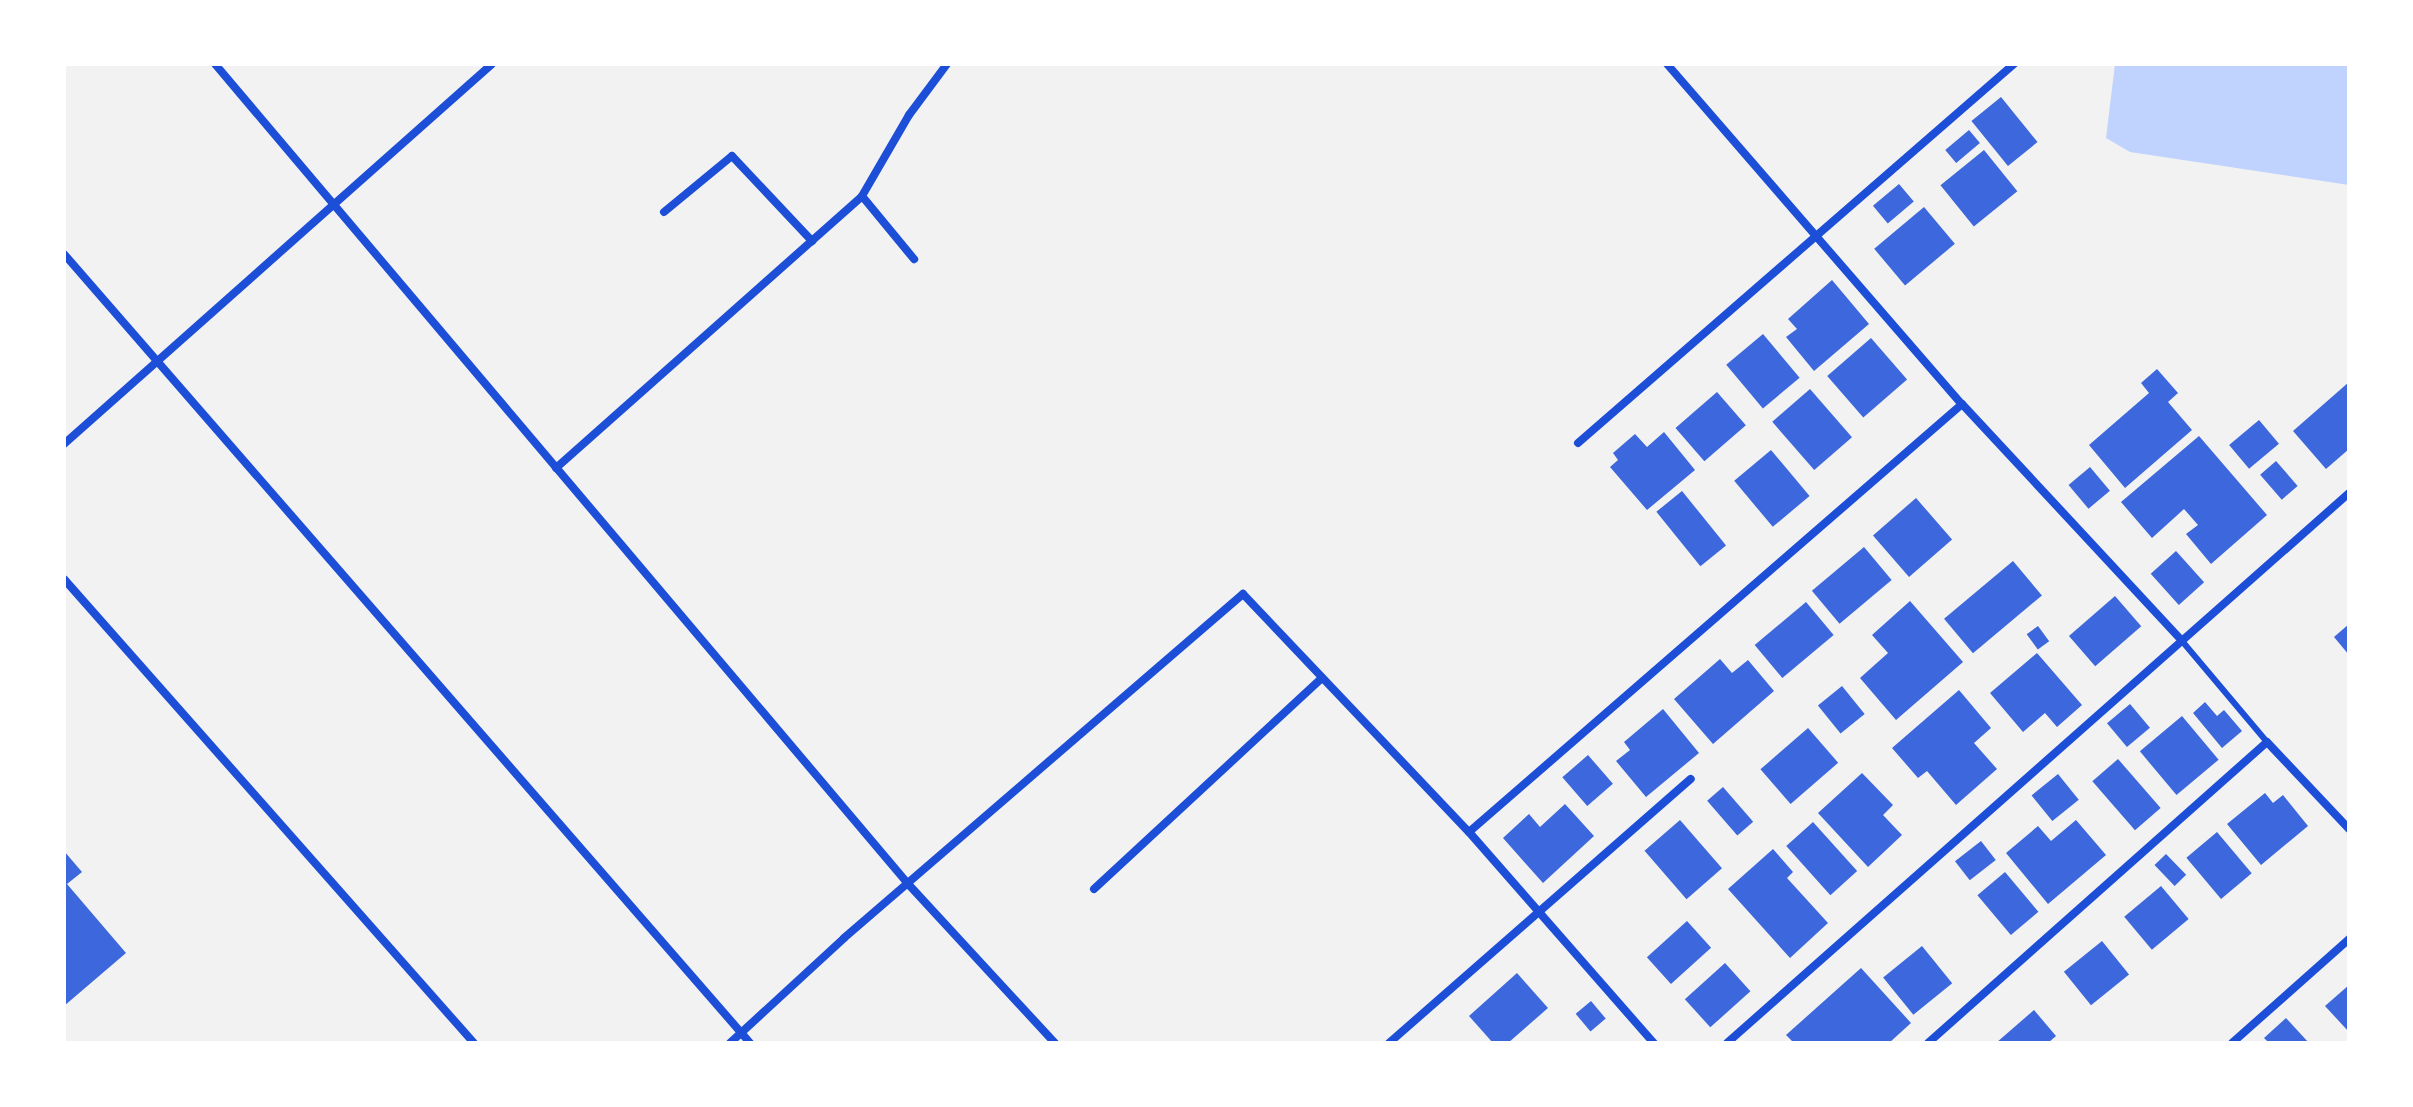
<!DOCTYPE html>
<style>
body{margin:0}
#map{position:relative;width:2413px;height:1107px;overflow:hidden;background:#f2f2f2;font-family:Manrope,sans-serif}
div>[style]{position:absolute}
.water>*{inset:0;background:#bfd3fe}
.building>*{inset:0;background:#3d67dc;transform-origin:0 0}
.service>*{height:6px;margin:-3px;padding:0 3px;transform-origin:3px;border-radius:3px;background:#1d4ed8}
.minor>*{height:8px;margin:-4px;padding:0 4px;transform-origin:4px;border-radius:4px;background:#1d4ed8}
span{translate:-50% -50%;white-space:nowrap;text-align:center;line-height:1.15;-webkit-text-stroke:6px #fff;paint-order:stroke}
.frame{position:absolute;inset:0;border:66px solid #fff;pointer-events:none}
</style>
<div id="map">
<div class="water">
<i style="clip-path:polygon(2115px 64px,2349px 64px,2349px 185px,2130px 152px,2106px 138px)"></i>
</div>
<div class="building">
<i style="left:2001px;top:97px;width:58px;height:38px;rotate:51deg"></i>
<i style="left:1969px;top:130px;width:17px;height:31px;rotate:50deg"></i>
<i style="left:1984px;top:150px;width:53px;height:56px;rotate:51deg"></i>
<i style="left:1899px;top:184px;width:23px;height:34px;rotate:50deg"></i>
<i style="left:1924px;top:207px;width:48px;height:65px;rotate:50deg"></i>
<i style="clip-path:polygon(1832px 280px,1869px 324px,1814px 371px,1786px 337px,1797px 329px,1788px 319px)"></i>
<i style="left:1763px;top:334px;width:57px;height:48px;rotate:50deg"></i>
<i style="left:1871px;top:338px;width:55px;height:58px;rotate:49deg"></i>
<i style="clip-path:polygon(2157px 369px,2178px 393px,2168px 402px,2192px 430px,2125px 488px,2089px 445px,2149px 393px,2141px 383px)"></i>
<i style="clip-path:polygon(2349px 382px,2349px 449px,2326px 469px,2293px 431px)"></i>
<i style="left:1810px;top:389px;width:64px;height:50px;rotate:49deg"></i>
<i style="left:1717px;top:392px;width:44px;height:55px;rotate:49deg"></i>
<i style="left:2259px;top:420px;width:31px;height:39px;rotate:50deg"></i>
<i style="clip-path:polygon(1664px 432px,1695px 470px,1647px 510px,1610px 467px,1618px 460px,1613px 453px,1635px 434px,1647px 447px)"></i>
<i style="clip-path:polygon(2199px 436px,2267px 515px,2211px 564px,2186px 534px,2198px 525px,2184px 509px,2152px 538px,2121px 502px)"></i>
<i style="left:1771px;top:450px;width:60px;height:48px;rotate:50deg"></i>
<i style="left:2276px;top:461px;width:33px;height:21px;rotate:49deg"></i>
<i style="left:2090px;top:467px;width:31px;height:28px;rotate:50deg"></i>
<i style="left:1682px;top:491px;width:70px;height:33px;rotate:51deg"></i>
<i style="left:1916px;top:498px;width:55px;height:57px;rotate:49deg"></i>
<i style="left:1864px;top:547px;width:43px;height:68px;rotate:50deg"></i>
<i style="left:2176px;top:551px;width:42px;height:34px;rotate:48deg"></i>
<i style="left:2013px;top:561px;width:45px;height:90px;rotate:50deg"></i>
<i style="left:2115px;top:596px;width:40px;height:61px;rotate:49deg"></i>
<i style="clip-path:polygon(1910px 601px,1963px 662px,1896px 720px,1860px 678px,1888px 653px,1872px 635px)"></i>
<i style="left:1806px;top:602px;width:43px;height:67px;rotate:50deg"></i>
<i style="clip-path:polygon(2349px 624px,2349px 655px,2334px 637px)"></i>
<i style="left:2038px;top:626px;width:19px;height:14px;rotate:54deg"></i>
<i style="clip-path:polygon(2037px 653px,2082px 705px,2057px 727px,2045px 713px,2023px 732px,1990px 693px)"></i>
<i style="clip-path:polygon(1720px 659px,1732px 673px,1748px 660px,1774px 691px,1713px 744px,1674px 699px)"></i>
<i style="left:1842px;top:686px;width:36px;height:31px;rotate:51deg"></i>
<i style="clip-path:polygon(1959px 690px,1991px 728px,1974px 743px,1997px 769px,1956px 805px,1927px 771px,1918px 778px,1892px 748px)"></i>
<i style="clip-path:polygon(2205px 702px,2217px 716px,2224px 710px,2242px 731px,2222px 748px,2193px 713px)"></i>
<i style="left:2130px;top:704px;width:31px;height:30px;rotate:50deg"></i>
<i style="clip-path:polygon(1663px 709px,1699px 753px,1646px 797px,1616px 761px,1630px 750px,1624px 742px)"></i>
<i style="left:2182px;top:716px;width:57px;height:55px;rotate:50deg"></i>
<i style="left:1808px;top:728px;width:46px;height:63px;rotate:49deg"></i>
<i style="left:1588px;top:755px;width:38px;height:34px;rotate:49deg"></i>
<i style="left:2118px;top:759px;width:65px;height:34px;rotate:49deg"></i>
<i style="clip-path:polygon(1862px 773px,1893px 805px,1883px 815px,1902px 835px,1868px 867px,1818px 813px)"></i>
<i style="left:2058px;top:774px;width:33px;height:34px;rotate:51deg"></i>
<i style="left:1723px;top:787px;width:46px;height:21px;rotate:49deg"></i>
<i style="clip-path:polygon(2265px 793px,2273px 803px,2283px 795px,2308px 826px,2261px 865px,2227px 824px)"></i>
<i style="clip-path:polygon(1565px 804px,1594px 836px,1543px 883px,1503px 838px,1529px 814px,1540px 827px)"></i>
<i style="left:1680px;top:820px;width:64px;height:47px;rotate:49deg"></i>
<i style="clip-path:polygon(2076px 820px,2106px 855px,2048px 904px,2006px 853px,2038px 826px,2051px 841px)"></i>
<i style="left:1813px;top:822px;width:66px;height:36px;rotate:48deg"></i>
<i style="left:2217px;top:832px;width:54px;height:40px;rotate:50deg"></i>
<i style="left:1981px;top:841px;width:24px;height:33px;rotate:52deg"></i>
<i style="clip-path:polygon(1773px 849px,1793px 872px,1787px 878px,1828px 923px,1790px 958px,1728px 889px)"></i>
<i style="clip-path:polygon(64px 851px,82px 872px,67px 884px,126px 953px,64px 1006px)"></i>
<i style="left:2166px;top:854px;width:29px;height:16px;rotate:46deg"></i>
<i style="left:2005px;top:872px;width:52px;height:36px;rotate:50deg"></i>
<i style="left:2161px;top:886px;width:43px;height:48px;rotate:50deg"></i>
<i style="left:1687px;top:921px;width:36px;height:54px;rotate:48deg"></i>
<i style="left:2102px;top:941px;width:43px;height:49px;rotate:51deg"></i>
<i style="left:1922px;top:946px;width:48px;height:50px;rotate:51deg"></i>
<i style="left:1725px;top:963px;width:38px;height:54px;rotate:48deg"></i>
<i style="clip-path:polygon(1861px 968px,1911px 1023px,1889px 1043px,1794px 1043px,1786px 1035px)"></i>
<i style="clip-path:polygon(1517px 973px,1548px 1008px,1508px 1043px,1493px 1043px,1469px 1016px)"></i>
<i style="clip-path:polygon(2349px 985px,2349px 1032px,2325px 1006px)"></i>
<i style="left:1591px;top:1001px;width:23px;height:20px;rotate:50deg"></i>
<i style="clip-path:polygon(2034px 1010px,2056px 1036px,2048px 1043px,1996px 1043px)"></i>
<i style="clip-path:polygon(2286px 1018px,2309px 1043px,2269px 1043px,2264px 1038px)"></i>
</div>
<div class="service">
<i style="left:2182px;top:641px;width:132px;rotate:49.9deg"></i>
</div>
<div class="minor">
<i style="left:215px;top:64px;width:1076px;rotate:49.79deg"></i>
<i style="left:910px;top:886px;width:214px;rotate:47.3deg"></i>
<i style="left:1667px;top:64px;width:450px;rotate:49.1deg"></i>
<i style="left:1962px;top:404px;width:323px;rotate:47.1deg"></i>
<i style="left:862px;top:196px;width:82px;rotate:50.5deg"></i>
<i style="left:664px;top:212px;width:88px;rotate:-39.5deg"></i>
<i style="left:732px;top:156px;width:117px;rotate:46.7deg"></i>
<i style="left:64px;top:254px;width:1046px;rotate:48.99deg"></i>
<i style="left:1578px;top:443px;width:578px;rotate:-41deg"></i>
<i style="left:64px;top:444px;width:572px;rotate:-41.6deg"></i>
<i style="left:556px;top:468px;width:409px;rotate:-41.6deg"></i>
<i style="left:862px;top:196px;width:94px;rotate:-59.9deg"></i>
<i style="left:909px;top:115px;width:64px;rotate:-53.3deg"></i>
<i style="left:64px;top:579px;width:619px;rotate:48.54deg"></i>
<i style="left:1469px;top:832px;width:653px;rotate:-40.96deg"></i>
<i style="left:1094px;top:889px;width:308px;rotate:-42.8deg"></i>
<i style="left:730px;top:1043px;width:155px;rotate:-42.6deg"></i>
<i style="left:844px;top:938px;width:527px;rotate:-40.77deg"></i>
<i style="left:1243px;top:594px;width:328px;rotate:46.5deg"></i>
<i style="left:1469px;top:832px;width:281px;rotate:48.8deg"></i>
<i style="left:1389px;top:1043px;width:401px;rotate:-41.2deg"></i>
<i style="left:1727px;top:1043px;width:830px;rotate:-41.48deg"></i>
<i style="left:1928px;top:1043px;width:453px;rotate:-41.6deg"></i>
<i style="left:2267px;top:742px;width:120px;rotate:46.7deg"></i>
<i style="left:2232px;top:1043px;width:157px;rotate:-41.6deg"></i>
</div>
<div class="frame"></div>
</div>
